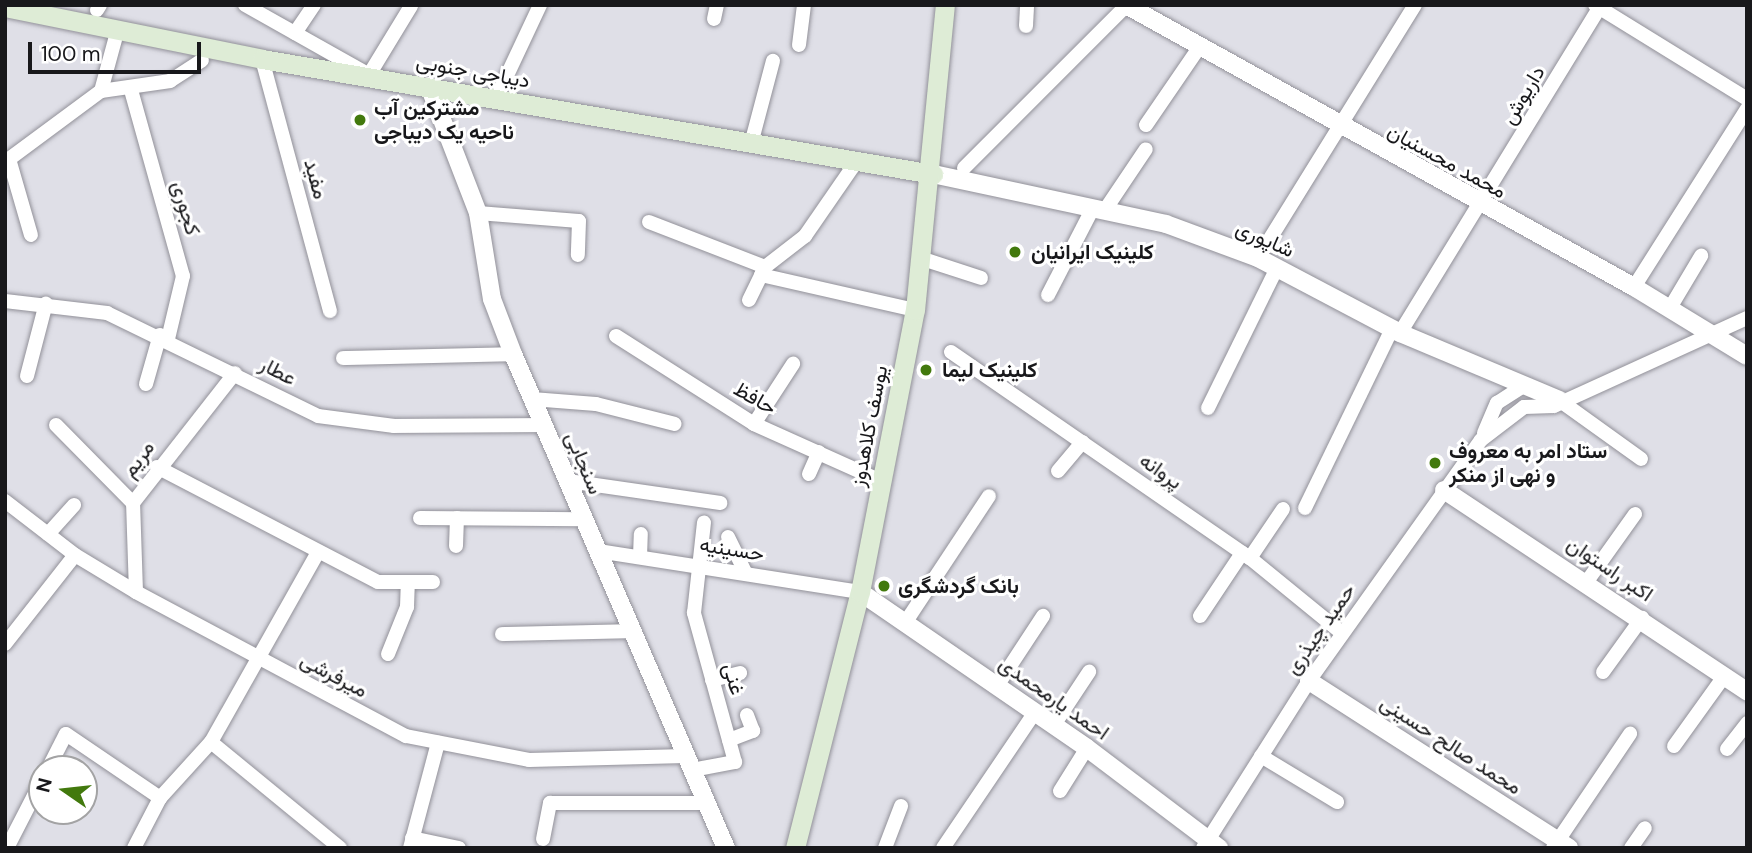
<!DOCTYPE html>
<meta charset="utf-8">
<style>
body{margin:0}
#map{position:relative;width:1752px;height:853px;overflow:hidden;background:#dfdfe7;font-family:"DM Sans",Vazirmatn,sans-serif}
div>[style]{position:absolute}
.roads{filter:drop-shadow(0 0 2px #929199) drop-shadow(0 0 2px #929199)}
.minor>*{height:14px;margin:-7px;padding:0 7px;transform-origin:7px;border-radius:7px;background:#fff}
.tertiary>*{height:18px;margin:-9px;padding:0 9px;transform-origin:9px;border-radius:9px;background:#fff}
.secondary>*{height:19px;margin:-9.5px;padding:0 9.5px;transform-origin:9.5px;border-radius:9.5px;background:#deecd6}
.dots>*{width:19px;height:19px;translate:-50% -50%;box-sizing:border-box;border:4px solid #fff;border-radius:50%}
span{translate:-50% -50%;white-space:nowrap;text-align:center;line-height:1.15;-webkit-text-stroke:6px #fff;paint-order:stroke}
.street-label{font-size:21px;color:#18181b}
.poi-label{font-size:21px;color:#18181b;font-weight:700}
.left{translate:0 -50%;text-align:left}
.frame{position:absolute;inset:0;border:7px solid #18181b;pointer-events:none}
.north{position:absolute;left:28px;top:755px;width:70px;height:70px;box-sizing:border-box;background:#fff;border:2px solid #a3a3a4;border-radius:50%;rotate:284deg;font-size:19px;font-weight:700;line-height:28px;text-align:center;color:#18181b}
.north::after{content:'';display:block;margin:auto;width:24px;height:32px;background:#42790d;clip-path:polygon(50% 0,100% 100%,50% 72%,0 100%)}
.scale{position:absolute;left:28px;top:42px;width:173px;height:32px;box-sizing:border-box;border:4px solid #18181b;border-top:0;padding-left:9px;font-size:21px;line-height:24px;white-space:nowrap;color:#18181b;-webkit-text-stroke:5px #fff;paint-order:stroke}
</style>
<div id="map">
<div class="roads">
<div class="minor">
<i style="left:245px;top:5px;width:142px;rotate:29.4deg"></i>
<i style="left:369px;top:75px;width:81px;rotate:-58.7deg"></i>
<i style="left:1595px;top:5px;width:179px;rotate:31.7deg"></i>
<i style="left:97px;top:10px;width:6px;rotate:-59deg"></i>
<i style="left:714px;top:19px;width:14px;rotate:-78deg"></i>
<i style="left:1026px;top:26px;width:21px;rotate:-87deg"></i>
<i style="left:295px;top:33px;width:34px;rotate:-56deg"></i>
<i style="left:799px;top:45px;width:40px;rotate:-82.9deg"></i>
<i style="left:262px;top:59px;width:261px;rotate:74.9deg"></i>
<i style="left:131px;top:90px;width:193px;rotate:74.4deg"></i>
<i style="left:183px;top:276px;width:65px;rotate:103.4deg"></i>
<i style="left:101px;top:91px;width:70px;rotate:-8.2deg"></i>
<i style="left:170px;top:81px;width:38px;rotate:-33deg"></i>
<i style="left:496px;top:99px;width:104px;rotate:-64.9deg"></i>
<i style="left:1146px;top:125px;width:92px;rotate:-55.6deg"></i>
<i style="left:751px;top:144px;width:86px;rotate:-75.2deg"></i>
<i style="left:9px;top:159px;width:79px;rotate:73.9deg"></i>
<i style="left:5px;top:162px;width:119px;rotate:-36.5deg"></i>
<i style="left:101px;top:91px;width:64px;rotate:-74.7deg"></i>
<i style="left:964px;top:168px;width:231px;rotate:-45deg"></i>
<i style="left:1105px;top:210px;width:73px;rotate:-56.1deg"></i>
<i style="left:478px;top:213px;width:101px;rotate:4.5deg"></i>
<i style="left:579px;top:221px;width:34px;rotate:92deg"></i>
<i style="left:649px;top:222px;width:124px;rotate:21.2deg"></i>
<i style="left:1258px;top:258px;width:298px;rotate:-58.2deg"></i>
<i style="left:923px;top:259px;width:61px;rotate:18.1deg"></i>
<i style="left:761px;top:275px;width:158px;rotate:12.8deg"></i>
<i style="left:1634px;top:287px;width:211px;rotate:-57.6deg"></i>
<i style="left:1048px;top:295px;width:98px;rotate:-62.7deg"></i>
<i style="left:749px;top:300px;width:37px;rotate:-64deg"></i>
<i style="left:765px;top:267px;width:51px;rotate:-37.8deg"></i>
<i style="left:805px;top:236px;width:90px;rotate:-55.4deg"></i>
<i style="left:5px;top:301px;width:103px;rotate:6.7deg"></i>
<i style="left:107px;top:313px;width:235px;rotate:26deg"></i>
<i style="left:318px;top:416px;width:77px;rotate:7.5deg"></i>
<i style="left:394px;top:426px;width:150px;rotate:-0.4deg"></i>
<i style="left:1670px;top:308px;width:61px;rotate:-59.2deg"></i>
<i style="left:1400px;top:333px;width:385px;rotate:-58.5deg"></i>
<i style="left:616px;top:336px;width:164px;rotate:32.5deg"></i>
<i style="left:754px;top:424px;width:139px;rotate:24.2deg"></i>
<i style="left:951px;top:352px;width:363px;rotate:34.6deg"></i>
<i style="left:1250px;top:558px;width:119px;rotate:39.2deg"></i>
<i style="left:343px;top:358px;width:170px;rotate:-1.3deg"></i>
<i style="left:27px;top:376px;width:75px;rotate:-75.4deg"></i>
<i style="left:146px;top:384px;width:51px;rotate:-74.1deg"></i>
<i style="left:532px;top:399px;width:64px;rotate:4.5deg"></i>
<i style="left:596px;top:404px;width:81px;rotate:14.2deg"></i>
<i style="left:1559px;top:400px;width:101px;rotate:35.7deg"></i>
<i style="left:1208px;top:408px;width:156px;rotate:-63.8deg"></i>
<i style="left:754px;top:424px;width:72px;rotate:-57deg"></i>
<i style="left:56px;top:425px;width:110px;rotate:45.4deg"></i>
<i style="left:1484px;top:433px;width:33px;rotate:-67deg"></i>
<i style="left:1497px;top:403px;width:27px;rotate:-33deg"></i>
<i style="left:157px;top:467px;width:249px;rotate:27.5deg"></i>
<i style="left:378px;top:582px;width:55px"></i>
<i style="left:1058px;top:471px;width:38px;rotate:-50deg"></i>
<i style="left:809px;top:474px;width:24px;rotate:-66deg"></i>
<i style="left:568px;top:481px;width:154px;rotate:8.2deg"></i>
<i style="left:5px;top:501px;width:88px;rotate:37.6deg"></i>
<i style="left:75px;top:555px;width:71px;rotate:31.2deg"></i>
<i style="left:136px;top:592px;width:306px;rotate:28.1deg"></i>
<i style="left:406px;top:736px;width:125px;rotate:11deg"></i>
<i style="left:529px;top:760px;width:157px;rotate:-1.5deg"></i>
<i style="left:1305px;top:508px;width:199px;rotate:-64.1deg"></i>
<i style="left:420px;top:518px;width:163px;rotate:0.4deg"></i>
<i style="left:48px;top:534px;width:39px;rotate:-48deg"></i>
<i style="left:728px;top:537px;width:39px;rotate:64deg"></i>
<i style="left:456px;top:546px;width:28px;rotate:-88deg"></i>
<i style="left:598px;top:551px;width:265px;rotate:8.9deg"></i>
<i style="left:640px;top:557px;width:23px;rotate:-88deg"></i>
<i style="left:1250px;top:558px;width:59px;rotate:-56deg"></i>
<i style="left:1588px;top:580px;width:81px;rotate:-54.5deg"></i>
<i style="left:136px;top:592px;width:89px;rotate:-91.9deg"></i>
<i style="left:133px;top:503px;width:165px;rotate:-51.9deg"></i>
<i style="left:1200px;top:616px;width:76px;rotate:-56.3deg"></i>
<i style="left:905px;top:623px;width:152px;rotate:-56.5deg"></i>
<i style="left:502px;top:634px;width:128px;rotate:-1.3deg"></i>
<i style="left:5px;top:644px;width:113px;rotate:-51.8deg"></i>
<i style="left:388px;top:654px;width:51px;rotate:-68deg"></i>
<i style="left:407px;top:607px;width:25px;rotate:-88deg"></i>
<i style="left:1603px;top:672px;width:67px;rotate:-54.2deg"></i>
<i style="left:712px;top:680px;width:29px;rotate:-14deg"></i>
<i style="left:997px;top:686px;width:84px;rotate:-56.7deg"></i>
<i style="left:1054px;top:725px;width:64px;rotate:-56.6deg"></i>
<i style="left:729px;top:740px;width:26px;rotate:-21deg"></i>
<i style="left:753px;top:731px;width:17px;rotate:-111deg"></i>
<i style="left:211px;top:742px;width:167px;rotate:39.4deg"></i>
<i style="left:1674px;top:746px;width:87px;rotate:-54.3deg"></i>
<i style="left:1727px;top:749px;width:33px;rotate:-52deg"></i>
<i style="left:1261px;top:756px;width:89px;rotate:31.2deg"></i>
<i style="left:48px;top:769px;width:39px;rotate:-63deg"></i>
<i style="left:66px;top:734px;width:114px;rotate:34.2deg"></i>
<i style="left:692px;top:770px;width:44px;rotate:-10.5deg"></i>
<i style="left:735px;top:762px;width:155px;rotate:-105.4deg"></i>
<i style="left:694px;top:613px;width:91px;rotate:-83.7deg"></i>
<i style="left:1060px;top:791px;width:51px;rotate:-57.9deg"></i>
<i style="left:412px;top:838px;width:48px;rotate:12deg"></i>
<i style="left:543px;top:839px;width:37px;rotate:-79deg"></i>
<i style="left:550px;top:803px;width:156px"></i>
<i style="left:7px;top:848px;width:76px;rotate:-62.8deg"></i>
<i style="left:134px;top:848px;width:56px;rotate:-62.5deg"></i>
<i style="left:160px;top:798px;width:76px;rotate:-47.7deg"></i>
<i style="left:211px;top:742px;width:218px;rotate:-60.6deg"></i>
<i style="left:410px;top:848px;width:109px;rotate:-75.1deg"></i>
<i style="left:885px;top:848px;width:45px;rotate:-69.1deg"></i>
<i style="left:943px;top:848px;width:164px;rotate:-55.9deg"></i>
<i style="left:1203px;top:848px;width:198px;rotate:-57.6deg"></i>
<i style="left:1309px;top:681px;width:296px;rotate:-54.5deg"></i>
<i style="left:1481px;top:440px;width:54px;rotate:-37.5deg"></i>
<i style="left:1524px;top:407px;width:30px;rotate:-2deg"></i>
<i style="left:1554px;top:406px;width:212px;rotate:-24.5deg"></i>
<i style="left:1553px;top:848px;width:138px;rotate:-56deg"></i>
<i style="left:1631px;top:848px;width:24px;rotate:-55deg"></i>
</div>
<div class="tertiary">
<i style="left:1126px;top:5px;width:581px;rotate:29.04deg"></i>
<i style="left:1634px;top:287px;width:132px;rotate:31.4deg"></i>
<i style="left:429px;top:86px;width:136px;rotate:68.9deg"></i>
<i style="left:478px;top:213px;width:87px;rotate:80.8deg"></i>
<i style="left:492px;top:299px;width:59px;rotate:69.1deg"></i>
<i style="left:513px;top:354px;width:538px;rotate:66.68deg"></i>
<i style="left:933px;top:174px;width:238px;rotate:12.1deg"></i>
<i style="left:1166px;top:224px;width:98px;rotate:20.3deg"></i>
<i style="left:1258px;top:258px;width:161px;rotate:27.8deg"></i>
<i style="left:1400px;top:333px;width:173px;rotate:22.8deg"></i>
<i style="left:1444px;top:490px;width:364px;rotate:33.6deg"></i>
<i style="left:860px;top:592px;width:275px;rotate:34.5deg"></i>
<i style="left:1087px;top:748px;width:166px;rotate:37.1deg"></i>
<i style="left:1309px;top:681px;width:309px;rotate:32.7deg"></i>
</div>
<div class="secondary">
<i style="left:5px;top:7px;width:262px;rotate:11.4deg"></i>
<i style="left:262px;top:59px;width:681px;rotate:9.73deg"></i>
<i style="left:795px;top:848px;width:264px;rotate:-75.8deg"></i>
<i style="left:860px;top:592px;width:287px;rotate:-79deg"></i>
<i style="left:915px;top:310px;width:306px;rotate:-84.4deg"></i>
</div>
</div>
<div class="dots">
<i style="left:360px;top:120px;background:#42790d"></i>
<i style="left:1015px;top:252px;background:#42790d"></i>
<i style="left:926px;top:370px;background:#42790d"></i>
<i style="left:1435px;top:463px;background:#42790d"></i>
<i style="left:884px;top:586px;background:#42790d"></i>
</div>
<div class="street-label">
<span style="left:473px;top:71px;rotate:10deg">دیباجی جنوبی</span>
<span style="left:1523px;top:95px;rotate:-59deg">داریوش</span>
<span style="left:1447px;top:161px;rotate:29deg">محمد محسنیان</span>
<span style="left:316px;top:179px;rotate:75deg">مفید</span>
<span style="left:186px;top:208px;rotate:74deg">کجوری</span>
<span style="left:1265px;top:239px;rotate:24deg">شاپوری</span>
<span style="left:278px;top:371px;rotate:27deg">عطار</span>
<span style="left:755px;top:398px;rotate:30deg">حافظ</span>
<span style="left:869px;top:426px;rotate:-79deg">یوسف کلاهدوز</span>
<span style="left:138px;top:459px;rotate:-54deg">مریم</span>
<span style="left:584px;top:463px;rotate:67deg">سنجابی</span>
<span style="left:1161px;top:471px;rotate:35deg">پروانه</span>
<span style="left:732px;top:549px;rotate:9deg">حسینیه</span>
<span style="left:1610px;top:569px;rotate:34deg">اکبر راستوان</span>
<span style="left:1320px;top:629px;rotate:-55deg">حمید چیذری</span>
<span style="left:334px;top:675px;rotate:28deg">میرفرشی</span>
<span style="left:734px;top:679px;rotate:75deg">غنی</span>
<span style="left:1054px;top:698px;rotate:35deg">احمد یارمحمدی</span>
<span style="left:1451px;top:745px;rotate:33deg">محمد صالح حسینی</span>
</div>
<div class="poi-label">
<span class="left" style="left:374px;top:120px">مشترکین آب<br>ناحیه یک دیباجی</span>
<span class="left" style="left:1031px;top:252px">کلینیک ایرانیان</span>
<span class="left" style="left:942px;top:370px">کلینیک لیما</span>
<span class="left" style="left:1449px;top:463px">ستاد امر به معروف<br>و نهی از منکر</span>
<span class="left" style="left:898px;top:586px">بانک گردشگری</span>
</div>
<div class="frame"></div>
<div class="north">N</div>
<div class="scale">100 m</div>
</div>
